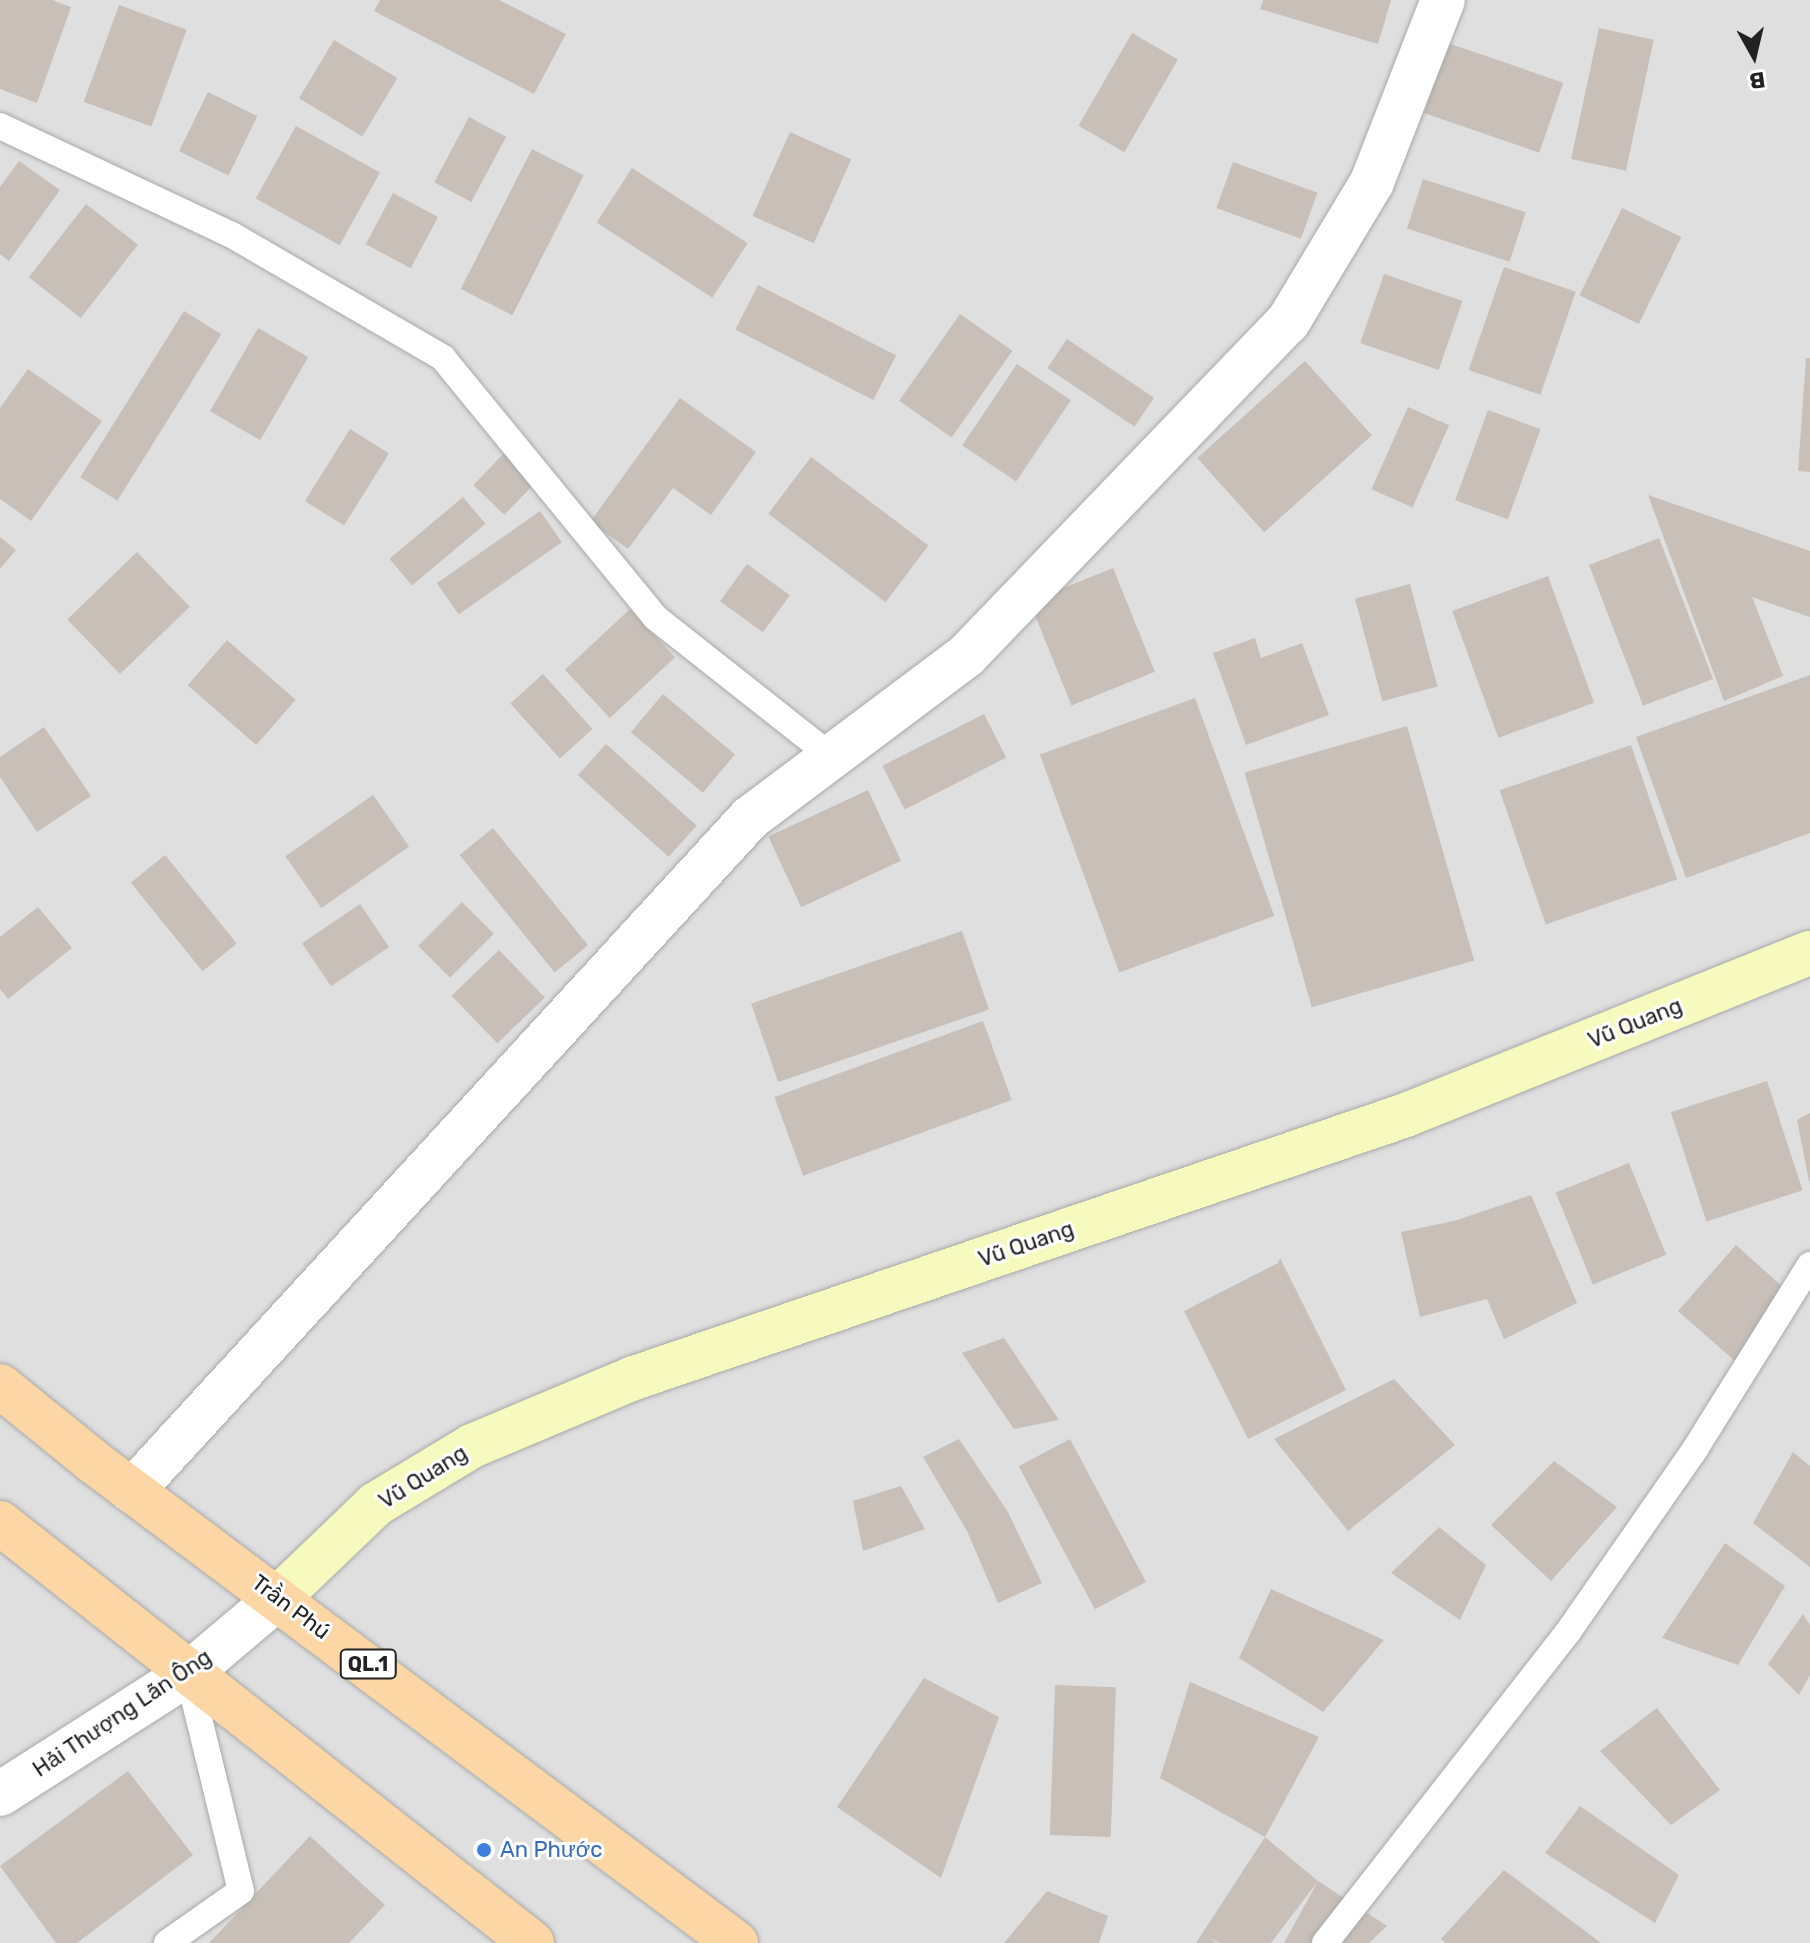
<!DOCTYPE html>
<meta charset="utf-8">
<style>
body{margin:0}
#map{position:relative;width:1810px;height:1943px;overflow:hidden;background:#f2efe9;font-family:Rubik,sans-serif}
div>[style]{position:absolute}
.residential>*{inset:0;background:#e0dfdf;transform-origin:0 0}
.building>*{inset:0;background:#c7bfb8;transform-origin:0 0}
.roads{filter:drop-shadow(0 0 2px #a9a9a9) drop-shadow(0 0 2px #a9a9a9)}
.service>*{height:26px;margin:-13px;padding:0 13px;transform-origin:13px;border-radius:13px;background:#fff}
.minor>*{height:44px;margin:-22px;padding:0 22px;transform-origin:22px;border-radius:22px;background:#fff}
.tertiary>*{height:44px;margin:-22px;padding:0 22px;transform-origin:22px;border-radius:22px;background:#fff}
.secondary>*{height:44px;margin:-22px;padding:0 22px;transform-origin:22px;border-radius:22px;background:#f7fabf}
.primary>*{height:44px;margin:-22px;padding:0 22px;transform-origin:22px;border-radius:22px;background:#fcd6a4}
.dots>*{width:22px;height:22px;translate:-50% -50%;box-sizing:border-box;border:4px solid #fff;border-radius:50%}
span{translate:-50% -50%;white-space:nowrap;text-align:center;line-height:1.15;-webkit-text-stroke:6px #fff;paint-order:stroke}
.shield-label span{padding:2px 6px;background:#fff;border:2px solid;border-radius:6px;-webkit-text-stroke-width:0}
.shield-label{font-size:20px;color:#222;font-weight:700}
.street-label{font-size:22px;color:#222}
.shop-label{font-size:22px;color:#366cbe}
.left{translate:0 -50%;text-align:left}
.north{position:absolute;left:1714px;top:16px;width:80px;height:80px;-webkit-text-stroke:6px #fff;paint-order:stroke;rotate:172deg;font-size:22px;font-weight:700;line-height:32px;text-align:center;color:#222}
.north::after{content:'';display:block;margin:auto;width:28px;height:36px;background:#222;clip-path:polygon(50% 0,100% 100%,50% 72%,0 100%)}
</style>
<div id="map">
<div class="residential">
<i style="left:0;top:0;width:1810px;height:1943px"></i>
</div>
<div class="building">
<i style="clip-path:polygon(0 0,52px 0,71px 7px,37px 103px,0 89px)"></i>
<i style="clip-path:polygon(380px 0,499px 0,566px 34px,534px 94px,374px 11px)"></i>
<i style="clip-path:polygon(1263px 0,1391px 0,1378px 44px,1260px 9px)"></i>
<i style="left:119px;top:5px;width:72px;height:103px;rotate:20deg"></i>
<i style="left:1599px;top:28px;width:56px;height:134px;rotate:12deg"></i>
<i style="left:1132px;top:33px;width:53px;height:107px;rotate:30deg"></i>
<i style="left:334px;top:40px;width:74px;height:68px;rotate:31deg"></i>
<i style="left:1448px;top:43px;width:122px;height:74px;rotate:19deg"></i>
<i style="left:208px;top:92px;width:55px;height:66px;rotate:26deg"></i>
<i style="left:469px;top:117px;width:42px;height:74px;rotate:28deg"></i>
<i style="left:296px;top:126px;width:96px;height:83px;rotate:29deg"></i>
<i style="left:790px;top:132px;width:67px;height:92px;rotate:24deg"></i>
<i style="left:532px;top:149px;width:58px;height:157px;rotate:27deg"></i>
<i style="clip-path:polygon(19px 161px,60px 190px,9px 261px,0 254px,0 187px)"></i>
<i style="left:1233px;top:162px;width:90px;height:49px;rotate:20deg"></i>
<i style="left:632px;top:168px;width:138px;height:65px;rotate:33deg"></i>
<i style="left:1423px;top:179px;width:108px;height:52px;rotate:18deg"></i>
<i style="left:393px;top:193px;width:51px;height:58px;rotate:28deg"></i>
<i style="left:86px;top:204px;width:66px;height:93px;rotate:38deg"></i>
<i style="left:1622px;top:208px;width:66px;height:97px;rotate:26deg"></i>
<i style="left:1504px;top:267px;width:76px;height:109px;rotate:19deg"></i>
<i style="left:1384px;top:274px;width:83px;height:73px;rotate:19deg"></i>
<i style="left:758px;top:285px;width:155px;height:50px;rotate:27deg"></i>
<i style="left:184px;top:311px;width:44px;height:196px;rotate:32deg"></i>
<i style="left:960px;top:314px;width:64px;height:106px;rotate:35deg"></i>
<i style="left:258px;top:328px;width:58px;height:96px;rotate:30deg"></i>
<i style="left:1067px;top:339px;width:105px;height:35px;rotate:34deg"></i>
<i style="clip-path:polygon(1806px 358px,1810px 358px,1810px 472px,1798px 471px)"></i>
<i style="left:1305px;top:361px;width:100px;height:145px;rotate:48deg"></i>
<i style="left:1017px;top:364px;width:65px;height:98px;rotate:34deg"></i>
<i style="clip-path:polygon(28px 369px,102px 421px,31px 521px,0 499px,0 408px)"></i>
<i style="clip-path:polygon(680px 398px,756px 452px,711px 515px,673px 488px,628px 549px,590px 522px)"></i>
<i style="left:1408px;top:407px;width:45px;height:90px;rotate:24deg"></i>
<i style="left:1488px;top:410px;width:56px;height:96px;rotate:20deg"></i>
<i style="left:350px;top:429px;width:46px;height:85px;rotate:32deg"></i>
<i style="left:513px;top:444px;width:43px;height:57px;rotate:44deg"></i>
<i style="left:811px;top:457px;width:147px;height:71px;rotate:37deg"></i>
<i style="clip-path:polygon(1648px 495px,1810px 551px,1810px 617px,1752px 597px,1783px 676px,1724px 701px)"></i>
<i style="left:463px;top:497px;width:35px;height:96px;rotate:50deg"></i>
<i style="left:540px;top:511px;width:38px;height:126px;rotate:55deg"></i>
<i style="clip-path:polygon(0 537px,16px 550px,0 569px)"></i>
<i style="left:1659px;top:538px;width:151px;height:75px;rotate:69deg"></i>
<i style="left:137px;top:552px;width:76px;height:97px;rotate:46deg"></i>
<i style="left:747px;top:564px;width:53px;height:46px;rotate:36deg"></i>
<i style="left:1113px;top:568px;width:112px;height:90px;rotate:68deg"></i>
<i style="left:1548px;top:576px;width:135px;height:102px;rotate:70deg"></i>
<i style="left:1410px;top:584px;width:106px;height:57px;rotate:75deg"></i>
<i style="left:630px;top:609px;width:66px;height:89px;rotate:47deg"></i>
<i style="clip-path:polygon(1255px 638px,1261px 658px,1302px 643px,1329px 715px,1246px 745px,1213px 653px)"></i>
<i style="left:227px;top:640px;width:91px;height:60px;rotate:41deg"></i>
<i style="left:543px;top:674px;width:74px;height:44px;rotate:48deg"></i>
<i style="clip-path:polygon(1810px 675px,1810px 833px,1686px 878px,1636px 737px)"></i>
<i style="left:663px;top:694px;width:94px;height:50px;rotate:40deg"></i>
<i style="left:1195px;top:698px;width:232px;height:165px;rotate:70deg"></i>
<i style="left:984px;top:714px;width:49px;height:114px;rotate:63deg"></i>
<i style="left:1407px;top:726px;width:244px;height:169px;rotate:74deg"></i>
<i style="clip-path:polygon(44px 727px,91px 796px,37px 832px,0 777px,0 757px)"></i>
<i style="left:606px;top:744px;width:122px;height:42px;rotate:42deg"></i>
<i style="left:1631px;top:745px;width:142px;height:139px;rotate:71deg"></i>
<i style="left:868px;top:790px;width:78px;height:110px;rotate:65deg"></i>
<i style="left:373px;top:795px;width:63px;height:107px;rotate:55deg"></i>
<i style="left:493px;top:828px;width:151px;height:43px;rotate:51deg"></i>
<i style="left:165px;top:855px;width:114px;height:44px;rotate:51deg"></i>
<i style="left:462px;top:902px;width:45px;height:62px;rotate:45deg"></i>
<i style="left:360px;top:904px;width:52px;height:70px;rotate:56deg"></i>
<i style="clip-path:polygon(38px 907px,72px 948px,8px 999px,0 989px,0 937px)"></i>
<i style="left:962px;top:931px;width:83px;height:223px;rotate:71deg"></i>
<i style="left:499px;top:950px;width:66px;height:66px;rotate:46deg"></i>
<i style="left:983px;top:1021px;width:84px;height:222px;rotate:70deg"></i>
<i style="left:1767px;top:1081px;width:115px;height:101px;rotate:72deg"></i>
<i style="clip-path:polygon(1810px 1113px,1810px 1181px,1809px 1181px,1797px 1120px)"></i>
<i style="left:1629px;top:1163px;width:99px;height:79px;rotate:68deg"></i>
<i style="clip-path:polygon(1531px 1195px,1577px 1303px,1504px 1339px,1487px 1299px,1420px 1317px,1401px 1232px,1454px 1221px)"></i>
<i style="clip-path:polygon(1736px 1245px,1795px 1298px,1752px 1376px,1678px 1311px)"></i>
<i style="clip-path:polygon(1280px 1258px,1346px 1390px,1248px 1439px,1184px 1311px,1278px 1263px)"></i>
<i style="clip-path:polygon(1004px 1338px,1059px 1420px,1014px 1429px,962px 1353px)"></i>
<i style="clip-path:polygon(1394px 1379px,1455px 1445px,1348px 1531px,1274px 1439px)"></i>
<i style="clip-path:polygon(959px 1439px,1008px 1512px,1042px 1583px,998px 1603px,967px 1531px,923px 1457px)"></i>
<i style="left:1070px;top:1439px;width:162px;height:58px;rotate:62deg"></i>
<i style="clip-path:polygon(1793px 1452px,1810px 1466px,1810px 1567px,1753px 1523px)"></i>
<i style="clip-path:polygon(1554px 1461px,1617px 1507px,1551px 1581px,1491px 1525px)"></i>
<i style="clip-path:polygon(901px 1486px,925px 1529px,863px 1551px,853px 1501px)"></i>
<i style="clip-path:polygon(1439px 1527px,1486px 1565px,1460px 1620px,1391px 1573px)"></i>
<i style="clip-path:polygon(1725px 1543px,1785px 1586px,1738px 1665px,1662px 1638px)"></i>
<i style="clip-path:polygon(1271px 1589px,1384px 1640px,1323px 1712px,1239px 1658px)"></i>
<i style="clip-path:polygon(1803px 1614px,1810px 1625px,1810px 1675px,1799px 1695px,1768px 1664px)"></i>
<i style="clip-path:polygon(924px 1678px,999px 1717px,941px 1878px,837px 1807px)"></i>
<i style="clip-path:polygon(1190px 1682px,1319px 1737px,1265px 1837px,1160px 1778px)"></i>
<i style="left:1055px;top:1685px;width:61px;height:150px;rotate:2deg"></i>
<i style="clip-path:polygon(1657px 1708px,1720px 1790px,1671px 1825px,1600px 1751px)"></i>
<i style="clip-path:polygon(128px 1771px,193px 1855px,77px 1943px,56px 1943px,0 1866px)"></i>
<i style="clip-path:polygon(1580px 1806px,1679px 1875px,1655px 1923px,1545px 1853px)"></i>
<i style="clip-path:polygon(310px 1836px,385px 1905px,349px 1943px,209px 1943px)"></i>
<i style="clip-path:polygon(1265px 1837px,1318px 1881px,1271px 1943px,1219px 1943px,1209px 1938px,1216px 1943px,1196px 1943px)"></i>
<i style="clip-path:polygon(1504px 1870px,1601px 1943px,1446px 1943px,1441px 1939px)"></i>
<i style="clip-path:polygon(1318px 1881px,1387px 1926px,1369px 1943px,1284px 1943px)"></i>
<i style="clip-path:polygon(1047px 1891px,1108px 1916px,1099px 1943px,1004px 1943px)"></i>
</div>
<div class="roads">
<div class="service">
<i style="left:0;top:126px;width:256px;rotate:25.2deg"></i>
<i style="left:232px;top:235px;width:244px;rotate:30.2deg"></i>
<i style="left:443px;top:358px;width:336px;rotate:50.7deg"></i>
<i style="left:656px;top:618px;width:224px;rotate:38.3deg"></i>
<i style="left:167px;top:1943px;width:90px;rotate:-35.1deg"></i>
<i style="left:241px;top:1891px;width:223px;rotate:-103.7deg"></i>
<i style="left:1325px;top:1943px;width:395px;rotate:-52deg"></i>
<i style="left:1568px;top:1632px;width:223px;rotate:-55.2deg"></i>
<i style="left:1695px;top:1449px;width:217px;rotate:-58deg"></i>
</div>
<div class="minor">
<i style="left:132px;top:1491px;width:914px;rotate:-47.44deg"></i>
<i style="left:750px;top:818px;width:271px;rotate:-36.9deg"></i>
<i style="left:967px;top:655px;width:463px;rotate:-46.1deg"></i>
<i style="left:1288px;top:322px;width:163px;rotate:-59deg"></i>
<i style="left:1372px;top:182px;width:195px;rotate:-68.7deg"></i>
</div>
<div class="tertiary">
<i style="left:0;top:1794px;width:223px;rotate:-32.6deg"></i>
<i style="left:188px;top:1674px;width:119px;rotate:-40.2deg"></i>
</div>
<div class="secondary">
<i style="left:279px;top:1597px;width:134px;rotate:-43.8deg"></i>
<i style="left:376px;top:1504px;width:112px;rotate:-31.1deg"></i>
<i style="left:472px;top:1446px;width:176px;rotate:-22.8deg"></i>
<i style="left:634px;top:1378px;width:816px;rotate:-18.81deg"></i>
<i style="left:1406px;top:1115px;width:435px;rotate:-21.9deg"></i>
</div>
<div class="primary">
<i style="left:0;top:1386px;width:122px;rotate:39deg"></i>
<i style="left:95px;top:1463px;width:801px;rotate:36.83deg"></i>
<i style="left:0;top:1523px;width:678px;rotate:38.29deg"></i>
</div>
</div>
<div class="dots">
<i style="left:484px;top:1850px;background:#3f7fe0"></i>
</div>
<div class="shield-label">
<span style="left:368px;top:1664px">QL.1</span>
</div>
<div class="street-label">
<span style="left:1635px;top:1023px;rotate:-22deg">Vũ Quang</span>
<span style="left:1026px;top:1244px;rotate:-19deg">Vũ Quang</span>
<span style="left:423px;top:1477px;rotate:-32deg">Vũ Quang</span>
<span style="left:291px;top:1607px;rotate:37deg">Trần Phú</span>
<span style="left:122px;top:1713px;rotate:-34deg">Hải Thượng Lãn Ông</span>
</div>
<div class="shop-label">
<span class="left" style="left:500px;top:1850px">An Phước</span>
</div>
<div class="north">B</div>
</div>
